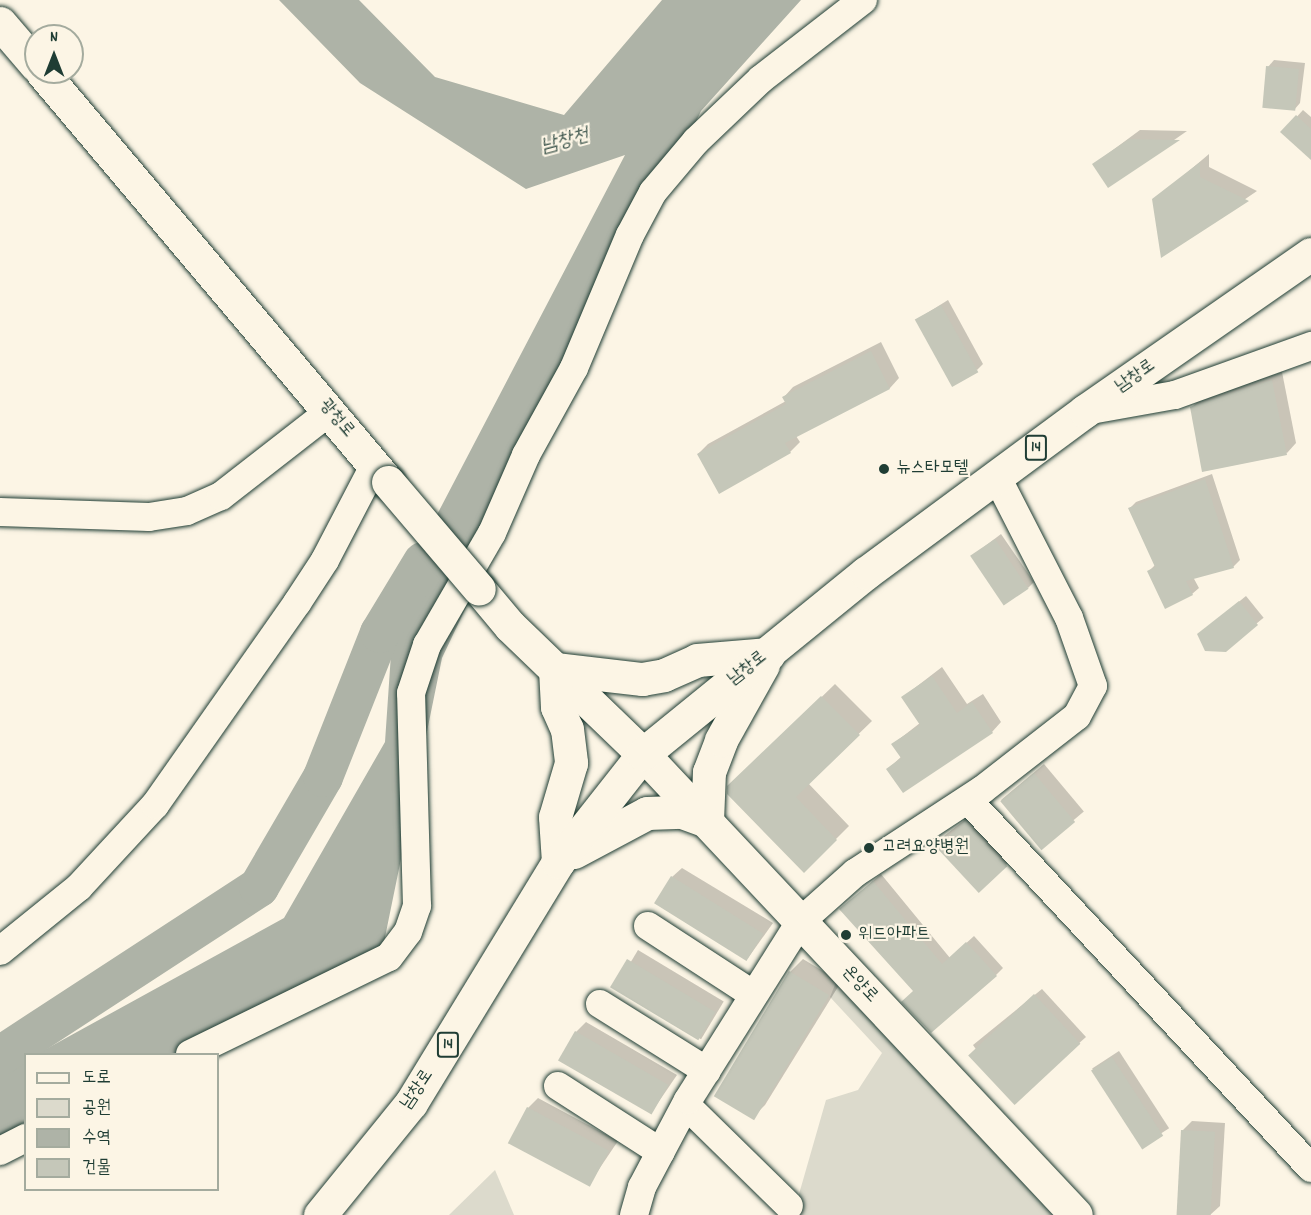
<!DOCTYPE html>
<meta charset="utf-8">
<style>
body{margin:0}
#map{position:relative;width:1311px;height:1215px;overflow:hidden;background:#fcf5e5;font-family:Dekko,"Poor Story",sans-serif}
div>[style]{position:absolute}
.green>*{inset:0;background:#dcdacc}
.water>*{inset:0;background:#aeb3a7}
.shadow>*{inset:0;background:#0003;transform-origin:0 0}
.river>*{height:40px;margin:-20px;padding:0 20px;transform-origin:20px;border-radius:20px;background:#aeb3a7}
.building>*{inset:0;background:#c5c7b9;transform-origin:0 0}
.roads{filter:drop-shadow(0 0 2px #1f3d34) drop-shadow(0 0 2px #1f3d34)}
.minor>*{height:28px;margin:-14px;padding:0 14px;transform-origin:14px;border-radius:14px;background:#fcf5e5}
.major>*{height:33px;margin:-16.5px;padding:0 16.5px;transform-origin:16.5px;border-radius:16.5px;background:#fcf5e5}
.bridges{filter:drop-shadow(0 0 2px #1f3d34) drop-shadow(0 0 2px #1f3d34)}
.major-bridge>*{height:33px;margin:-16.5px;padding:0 16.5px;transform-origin:16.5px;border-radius:16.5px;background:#fcf5e5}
.dots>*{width:16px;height:16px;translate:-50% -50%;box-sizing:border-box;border:3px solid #fcf5e5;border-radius:50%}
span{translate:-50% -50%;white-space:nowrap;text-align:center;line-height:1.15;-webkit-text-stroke:4.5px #fcf5e5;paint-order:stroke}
.shield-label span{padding:2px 4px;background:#fcf5e5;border:2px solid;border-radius:4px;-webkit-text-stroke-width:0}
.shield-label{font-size:16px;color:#1f3d34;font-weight:700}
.street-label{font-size:18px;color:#1f3d34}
.poi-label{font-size:18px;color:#1f3d34}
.left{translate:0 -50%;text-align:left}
.water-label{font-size:20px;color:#435a51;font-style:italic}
.legend{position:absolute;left:24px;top:1053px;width:195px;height:138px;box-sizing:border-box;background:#fcf5e5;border:2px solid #a4ab9e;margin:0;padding:8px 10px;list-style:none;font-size:18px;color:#1f3d34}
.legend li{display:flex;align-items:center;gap:12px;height:30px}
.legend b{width:30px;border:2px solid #a4ab9e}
.north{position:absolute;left:24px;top:24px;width:60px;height:60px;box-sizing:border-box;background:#fcf5e5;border:2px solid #a4ab9e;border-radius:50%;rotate:0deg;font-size:16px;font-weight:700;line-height:24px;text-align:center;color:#1f3d34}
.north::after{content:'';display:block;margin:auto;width:21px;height:27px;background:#1f3d34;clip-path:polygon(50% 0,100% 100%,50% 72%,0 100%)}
</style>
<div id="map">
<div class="green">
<i style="clip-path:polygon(842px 968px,1076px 1215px,793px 1215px,826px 1100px,858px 1090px,882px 1053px,830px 997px)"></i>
<i style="clip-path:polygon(495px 1170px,514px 1215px,449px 1215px)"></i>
</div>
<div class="water">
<i style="clip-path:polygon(279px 0,359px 0,435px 77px,564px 115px,662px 0,801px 0,701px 111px,442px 658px,382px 952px,176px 1054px,37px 1054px,284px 918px,385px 742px,395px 595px,625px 155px,526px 189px,360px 83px)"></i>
<i style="clip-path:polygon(25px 1061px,25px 1129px,0 1142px,0 1075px)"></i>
</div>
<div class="shadow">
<i style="clip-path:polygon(1274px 60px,1305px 63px,1300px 103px,1294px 110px,1268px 67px)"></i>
<i style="clip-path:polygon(1303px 110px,1311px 117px,1311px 150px,1283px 132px)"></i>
<i style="clip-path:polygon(1140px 130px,1187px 131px,1108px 186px,1094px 164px)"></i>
<i style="clip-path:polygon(1209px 154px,1209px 167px,1257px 191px,1162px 256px,1162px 194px)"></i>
<i style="clip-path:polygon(948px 300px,983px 364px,977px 370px,916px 320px)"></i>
<i style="clip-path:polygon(881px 342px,899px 378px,890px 388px,796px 436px,800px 442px,790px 452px,698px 454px,708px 444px,786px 401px,784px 397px,793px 387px)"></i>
<i style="clip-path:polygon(1282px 372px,1296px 443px,1287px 453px,1191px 408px,1201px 398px)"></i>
<i style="clip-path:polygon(1212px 474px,1240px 560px,1233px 567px,1193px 577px,1199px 588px,1192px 594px,1149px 571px,1156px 564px,1130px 508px,1136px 502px)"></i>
<i style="clip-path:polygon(1001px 534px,1034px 582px,1028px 588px,972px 556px)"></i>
<i style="left:1246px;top:596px;width:28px;height:51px;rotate:51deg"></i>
<i style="clip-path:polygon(942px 667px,967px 704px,983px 694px,1001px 722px,992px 732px,888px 769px,902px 756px,893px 744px,920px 723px,903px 697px)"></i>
<i style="clip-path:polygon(835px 684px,872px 721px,808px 783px,849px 826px,804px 871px,729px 787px)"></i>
<i style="left:1044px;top:764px;width:62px;height:56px;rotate:50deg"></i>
<i style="clip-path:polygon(975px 812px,1015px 855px,1006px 865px,935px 843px)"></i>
<i style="clip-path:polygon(682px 868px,773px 923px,748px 958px,672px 877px)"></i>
<i style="clip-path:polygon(881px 874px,950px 958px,974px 936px,1003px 968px,996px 975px,915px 991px,849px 902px)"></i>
<i style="left:638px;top:950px;width:100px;height:44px;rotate:31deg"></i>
<i style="clip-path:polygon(803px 959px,841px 982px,765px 1105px,752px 1118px,790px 972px)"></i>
<i style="clip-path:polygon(1042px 989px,1086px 1037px,1013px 1102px,973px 1045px)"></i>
<i style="clip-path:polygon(586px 1022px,677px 1075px,651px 1113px,576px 1032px)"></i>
<i style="left:1119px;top:1051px;width:92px;height:32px;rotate:57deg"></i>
<i style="clip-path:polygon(538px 1098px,618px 1141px,589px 1184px,528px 1108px)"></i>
<i style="clip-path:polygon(1192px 1121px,1225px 1123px,1220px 1206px,1210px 1215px,1201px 1215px,1182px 1131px)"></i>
</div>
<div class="river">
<i style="left:0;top:1056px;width:309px;rotate:-33.1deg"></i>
<i style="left:259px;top:887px;width:127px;rotate:-59.8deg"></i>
<i style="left:323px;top:777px;width:155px;rotate:-68.4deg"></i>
<i style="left:380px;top:633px;width:83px;rotate:-58.8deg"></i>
</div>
<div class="building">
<i style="left:1266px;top:66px;width:33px;height:42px;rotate:5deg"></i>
<i style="clip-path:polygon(1296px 115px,1311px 129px,1311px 160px,1280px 132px)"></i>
<i style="clip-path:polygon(1129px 139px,1180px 140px,1108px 188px,1092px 164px)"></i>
<i style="clip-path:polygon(1200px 162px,1200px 177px,1249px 201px,1161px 258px,1152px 199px)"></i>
<i style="left:941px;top:305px;width:77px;height:30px;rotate:61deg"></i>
<i style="clip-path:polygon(871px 351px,890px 389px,785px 443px,791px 453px,719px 494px,697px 454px,786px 404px,782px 397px)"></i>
<i style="clip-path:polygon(1272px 380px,1287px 455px,1202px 472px,1190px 407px)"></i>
<i style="clip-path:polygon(1205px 479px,1234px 568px,1186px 581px,1193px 595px,1165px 609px,1147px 571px,1155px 567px,1128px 508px)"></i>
<i style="left:995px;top:539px;width:60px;height:30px;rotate:56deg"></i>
<i style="clip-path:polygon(1239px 601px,1258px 625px,1226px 652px,1205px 651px,1197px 634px)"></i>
<i style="clip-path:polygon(932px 676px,957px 713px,972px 702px,993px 733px,903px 793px,886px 769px,901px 758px,891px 744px,920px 725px,901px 697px)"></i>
<i style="clip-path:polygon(821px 696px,860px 735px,796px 797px,837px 840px,804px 873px,727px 794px,727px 786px)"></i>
<i style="left:1034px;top:773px;width:64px;height:44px;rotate:50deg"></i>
<i style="left:965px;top:821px;width:62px;height:39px;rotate:47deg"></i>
<i style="left:671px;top:876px;width:109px;height:32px;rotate:32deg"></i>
<i style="clip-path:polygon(873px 881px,942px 964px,966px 942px,997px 976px,931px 1033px,901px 1002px,913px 991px,839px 909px)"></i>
<i style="left:627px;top:959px;width:103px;height:33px;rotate:31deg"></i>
<i style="left:789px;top:971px;width:47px;height:146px;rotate:31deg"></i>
<i style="left:1034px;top:994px;width:68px;height:90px;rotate:47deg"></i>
<i style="left:575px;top:1031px;width:108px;height:34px;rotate:30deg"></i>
<i style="left:1112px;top:1057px;width:94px;height:25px;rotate:57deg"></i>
<i style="left:527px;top:1107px;width:93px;height:41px;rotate:28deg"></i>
<i style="left:1181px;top:1130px;width:34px;height:85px;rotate:3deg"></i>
</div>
<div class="roads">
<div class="minor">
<i style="left:1085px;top:411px;width:91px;rotate:-10.1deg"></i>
<i style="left:1175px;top:395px;width:145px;rotate:-19.8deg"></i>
<i style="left:0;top:512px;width:149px;rotate:1.9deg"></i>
<i style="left:149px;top:517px;width:38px;rotate:-9deg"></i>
<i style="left:187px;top:511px;width:37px;rotate:-24deg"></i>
<i style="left:221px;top:496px;width:138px;rotate:-37.9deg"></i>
<i style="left:968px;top:800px;width:503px;rotate:47.01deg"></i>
<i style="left:648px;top:926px;width:126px;rotate:33.1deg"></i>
<i style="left:0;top:951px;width:102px;rotate:-39deg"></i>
<i style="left:79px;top:887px;width:112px;rotate:-47.2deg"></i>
<i style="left:155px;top:805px;width:247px;rotate:-54.9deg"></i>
<i style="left:297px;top:603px;width:51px;rotate:-56.9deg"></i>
<i style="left:325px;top:560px;width:108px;rotate:-62.5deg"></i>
<i style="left:600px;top:1004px;width:126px;rotate:32.1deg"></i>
<i style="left:190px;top:1054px;width:221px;rotate:-26deg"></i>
<i style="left:389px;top:957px;width:31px;rotate:-53deg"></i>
<i style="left:408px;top:932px;width:28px;rotate:-71deg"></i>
<i style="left:417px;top:906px;width:213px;rotate:-91.6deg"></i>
<i style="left:411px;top:693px;width:51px;rotate:-71.6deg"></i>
<i style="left:427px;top:645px;width:129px;rotate:-59.9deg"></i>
<i style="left:492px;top:533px;width:85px;rotate:-66.4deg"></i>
<i style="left:526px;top:455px;width:99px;rotate:-61.1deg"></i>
<i style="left:574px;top:368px;width:144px;rotate:-67.2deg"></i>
<i style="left:630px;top:235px;width:49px;rotate:-61.9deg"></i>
<i style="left:653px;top:192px;width:67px;rotate:-49.9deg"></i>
<i style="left:696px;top:141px;width:90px;rotate:-43.6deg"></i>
<i style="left:761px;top:79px;width:129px;rotate:-37.8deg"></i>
<i style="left:558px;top:1086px;width:122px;rotate:32.7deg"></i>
<i style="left:686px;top:1105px;width:144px;rotate:44.4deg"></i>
<i style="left:0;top:1151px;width:29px;rotate:-27deg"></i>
<i style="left:634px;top:1215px;width:29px;rotate:-74deg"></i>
<i style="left:642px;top:1187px;width:98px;rotate:-62.1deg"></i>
<i style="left:688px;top:1100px;width:210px;rotate:-57.8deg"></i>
<i style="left:800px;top:922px;width:74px;rotate:-41.7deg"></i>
<i style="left:855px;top:873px;width:152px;rotate:-33.2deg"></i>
<i style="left:982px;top:790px;width:120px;rotate:-37.9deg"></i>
<i style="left:1077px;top:716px;width:34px;rotate:-62deg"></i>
<i style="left:1093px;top:686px;width:72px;rotate:-109.4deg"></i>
<i style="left:1069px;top:618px;width:158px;rotate:-117.1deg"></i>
</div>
<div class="major">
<i style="left:0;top:23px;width:55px;rotate:49.4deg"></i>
<i style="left:42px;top:72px;width:536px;rotate:49.84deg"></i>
<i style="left:479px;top:589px;width:48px;rotate:50deg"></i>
<i style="left:510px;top:626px;width:185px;rotate:43.9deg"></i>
<i style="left:643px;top:754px;width:632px;rotate:46.79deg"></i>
<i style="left:555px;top:669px;width:88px;rotate:6.6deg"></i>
<i style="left:642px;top:679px;width:22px;rotate:-10deg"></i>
<i style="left:664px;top:675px;width:36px;rotate:-24deg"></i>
<i style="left:697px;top:660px;width:72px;rotate:-4.8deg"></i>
<i style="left:555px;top:669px;width:38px;rotate:87deg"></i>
<i style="left:557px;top:707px;width:24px;rotate:66deg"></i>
<i style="left:567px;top:729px;width:34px;rotate:83deg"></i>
<i style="left:571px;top:763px;width:56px;rotate:106.5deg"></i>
<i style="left:555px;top:817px;width:45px;rotate:86.2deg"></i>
<i style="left:707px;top:821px;width:49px;rotate:-87.7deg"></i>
<i style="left:709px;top:772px;width:34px;rotate:-69deg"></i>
<i style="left:721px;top:740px;width:86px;rotate:-60.8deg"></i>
<i style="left:574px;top:852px;width:83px;rotate:-28.1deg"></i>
<i style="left:647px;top:813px;width:35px;rotate:-2deg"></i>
<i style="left:682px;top:812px;width:27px;rotate:20deg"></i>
<i style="left:320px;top:1215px;width:144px;rotate:-50.9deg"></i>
<i style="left:411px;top:1103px;width:282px;rotate:-58.6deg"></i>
<i style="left:558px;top:862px;width:137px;rotate:-51.8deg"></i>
<i style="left:643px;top:754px;width:287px;rotate:-39.1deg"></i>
<i style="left:866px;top:573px;width:272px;rotate:-36.5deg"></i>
<i style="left:1085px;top:411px;width:275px;rotate:-34.8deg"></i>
</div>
</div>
<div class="bridges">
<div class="major-bridge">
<i style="left:388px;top:482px;width:140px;rotate:49.6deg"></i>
</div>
</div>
<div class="dots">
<i style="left:884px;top:469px;background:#1f3d34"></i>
<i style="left:869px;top:848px;background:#1f3d34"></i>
<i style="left:846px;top:935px;background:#1f3d34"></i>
</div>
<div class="shield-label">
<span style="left:1036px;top:448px">14</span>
<span style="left:448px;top:1045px">14</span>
</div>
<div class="street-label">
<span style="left:1136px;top:377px;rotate:-35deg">남창로</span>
<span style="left:336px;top:419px;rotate:50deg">광청로</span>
<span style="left:748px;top:669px;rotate:-38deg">남창로</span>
<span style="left:859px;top:985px;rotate:47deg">온양로</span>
<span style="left:418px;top:1090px;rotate:-56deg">남창로</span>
</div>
<div class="poi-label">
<span class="left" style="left:896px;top:469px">뉴스타모텔</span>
<span class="left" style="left:882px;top:848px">고려요양병원</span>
<span class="left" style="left:858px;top:935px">위드아파트</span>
</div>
<div class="water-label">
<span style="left:565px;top:142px;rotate:-15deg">남창천</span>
</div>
<ul class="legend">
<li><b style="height:8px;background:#fcf5e5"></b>도로</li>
<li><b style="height:16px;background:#dcdacc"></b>공원</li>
<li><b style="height:16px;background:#aeb3a7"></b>수역</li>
<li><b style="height:16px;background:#c5c7b9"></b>건물</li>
</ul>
<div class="north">N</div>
</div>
